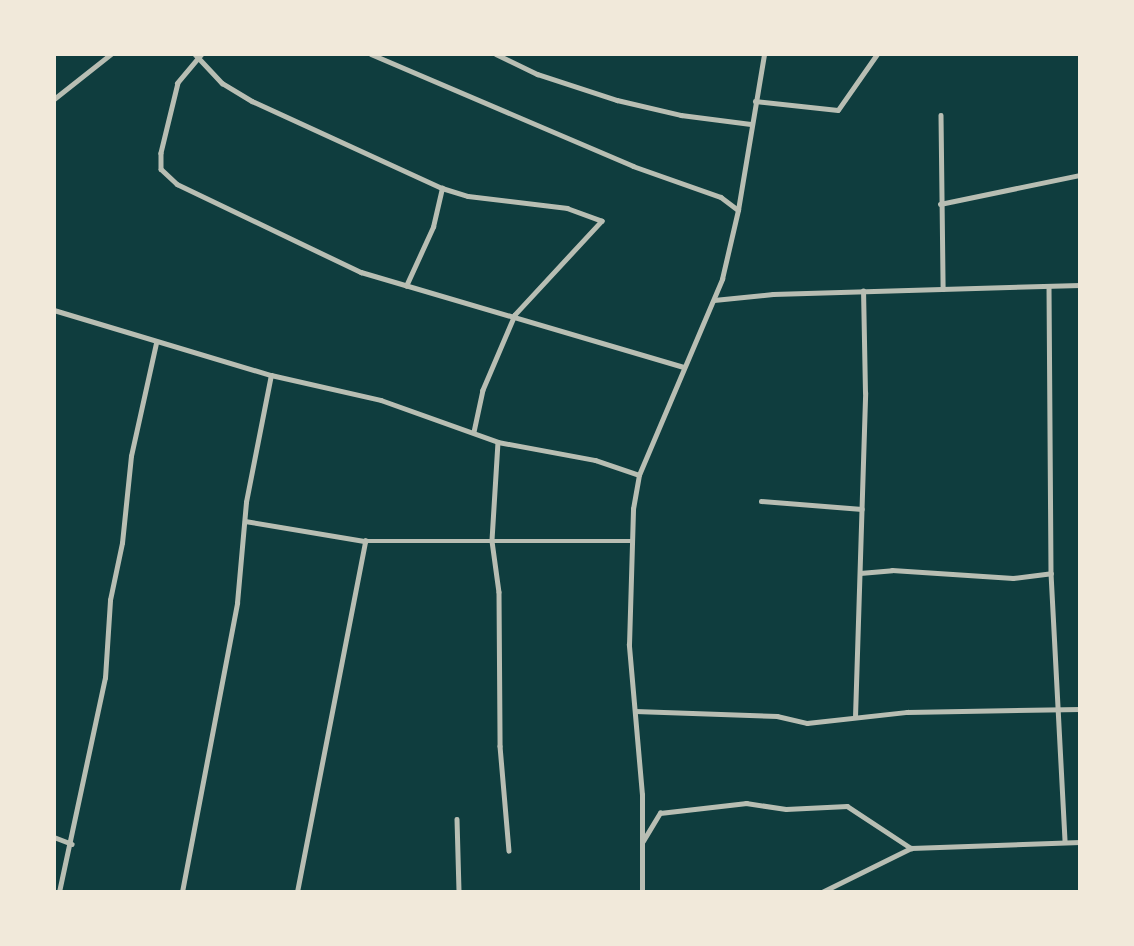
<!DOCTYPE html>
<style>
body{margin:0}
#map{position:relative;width:1134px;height:946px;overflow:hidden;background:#0f3d3e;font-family:Roboto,sans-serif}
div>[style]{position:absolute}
.minor>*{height:4.5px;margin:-2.25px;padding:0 2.25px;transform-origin:2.25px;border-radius:2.25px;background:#b8beb3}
span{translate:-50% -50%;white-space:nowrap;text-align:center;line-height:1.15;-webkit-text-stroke:6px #f1e9da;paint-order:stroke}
.frame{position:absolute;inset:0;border:56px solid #f1e9da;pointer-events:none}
</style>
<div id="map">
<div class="minor">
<i style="left:195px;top:54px;width:40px;rotate:47deg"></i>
<i style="left:222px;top:83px;width:35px;rotate:31deg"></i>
<i style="left:252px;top:101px;width:209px;rotate:24.6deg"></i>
<i style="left:442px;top:188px;width:27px;rotate:17deg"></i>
<i style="left:468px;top:196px;width:100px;rotate:6.9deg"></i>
<i style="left:567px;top:208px;width:37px;rotate:20deg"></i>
<i style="left:602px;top:221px;width:128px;rotate:132.8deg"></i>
<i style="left:515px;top:315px;width:82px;rotate:113.1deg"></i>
<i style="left:483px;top:390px;width:43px;rotate:102.1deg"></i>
<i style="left:202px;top:54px;width:38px;rotate:130deg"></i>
<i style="left:178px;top:83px;width:72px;rotate:103.7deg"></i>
<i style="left:161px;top:153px;width:16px;rotate:90deg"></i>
<i style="left:161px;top:169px;width:22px;rotate:43deg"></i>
<i style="left:177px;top:184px;width:204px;rotate:25.6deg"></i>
<i style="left:361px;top:272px;width:336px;rotate:16.4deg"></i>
<i style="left:371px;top:54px;width:285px;rotate:23.1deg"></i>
<i style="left:633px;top:166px;width:93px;rotate:19.4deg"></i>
<i style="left:721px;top:197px;width:21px;rotate:37deg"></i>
<i style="left:496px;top:54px;width:46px;rotate:26deg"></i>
<i style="left:537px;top:74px;width:84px;rotate:18deg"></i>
<i style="left:617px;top:100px;width:66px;rotate:13.2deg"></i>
<i style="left:681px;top:115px;width:70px;rotate:7.4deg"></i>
<i style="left:54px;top:99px;width:73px;rotate:-38.3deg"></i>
<i style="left:755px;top:101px;width:83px;rotate:6.2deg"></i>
<i style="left:838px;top:110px;width:68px;rotate:-55.1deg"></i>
<i style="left:941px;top:115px;width:174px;rotate:89.3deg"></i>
<i style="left:940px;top:204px;width:143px;rotate:-11.7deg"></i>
<i style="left:406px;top:286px;width:65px;rotate:-65.4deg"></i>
<i style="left:433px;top:227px;width:40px;rotate:-77deg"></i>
<i style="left:1049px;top:286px;width:287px;rotate:89.6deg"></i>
<i style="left:1051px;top:573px;width:269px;rotate:87deg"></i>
<i style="left:714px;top:300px;width:59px;rotate:-5.8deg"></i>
<i style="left:773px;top:294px;width:307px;rotate:-1.7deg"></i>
<i style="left:54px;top:310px;width:227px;rotate:16.7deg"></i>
<i style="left:271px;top:375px;width:113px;rotate:12.8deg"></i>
<i style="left:381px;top:400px;width:124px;rotate:19.7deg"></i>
<i style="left:498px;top:442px;width:99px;rotate:10.5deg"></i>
<i style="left:595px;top:460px;width:46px;rotate:18.8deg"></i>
<i style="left:498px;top:442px;width:99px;rotate:93.5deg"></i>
<i style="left:492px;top:541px;width:51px;rotate:82.2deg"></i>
<i style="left:499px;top:592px;width:154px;rotate:89.6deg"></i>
<i style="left:500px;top:746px;width:105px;rotate:85.1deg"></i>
<i style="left:761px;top:501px;width:101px;rotate:4.5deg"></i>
<i style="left:245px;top:521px;width:122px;rotate:9.5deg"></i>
<i style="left:365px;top:541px;width:267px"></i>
<i style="left:860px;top:573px;width:32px;rotate:-5deg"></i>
<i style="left:892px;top:570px;width:121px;rotate:3.8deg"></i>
<i style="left:1013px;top:578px;width:38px;rotate:-7deg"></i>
<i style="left:635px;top:711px;width:142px;rotate:2deg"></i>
<i style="left:777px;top:716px;width:31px;rotate:13deg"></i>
<i style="left:807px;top:723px;width:101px;rotate:-6.3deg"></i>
<i style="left:907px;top:712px;width:173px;rotate:-1deg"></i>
<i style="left:855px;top:717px;width:324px;rotate:-88.2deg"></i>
<i style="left:865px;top:393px;width:102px;rotate:-91.1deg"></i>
<i style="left:457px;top:819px;width:73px;rotate:88.4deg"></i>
<i style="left:54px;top:837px;width:19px;rotate:21deg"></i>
<i style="left:643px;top:841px;width:33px;rotate:-59deg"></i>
<i style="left:660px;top:813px;width:87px;rotate:-6.6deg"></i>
<i style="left:746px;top:803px;width:40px;rotate:8.5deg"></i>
<i style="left:786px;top:809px;width:61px;rotate:-2.8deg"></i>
<i style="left:847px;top:806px;width:77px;rotate:33.3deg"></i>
<i style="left:59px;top:892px;width:219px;rotate:-77.9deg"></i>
<i style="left:105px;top:678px;width:78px;rotate:-86.3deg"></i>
<i style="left:110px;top:600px;width:58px;rotate:-78.1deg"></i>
<i style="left:122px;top:543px;width:87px;rotate:-84.1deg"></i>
<i style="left:131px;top:456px;width:116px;rotate:-77.5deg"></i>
<i style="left:182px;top:892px;width:294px;rotate:-79.2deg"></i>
<i style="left:237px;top:603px;width:101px;rotate:-84.9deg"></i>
<i style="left:246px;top:502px;width:129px;rotate:-78.9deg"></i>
<i style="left:297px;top:892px;width:358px;rotate:-79deg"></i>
<i style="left:642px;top:892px;width:97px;rotate:-90deg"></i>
<i style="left:642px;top:795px;width:151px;rotate:-95deg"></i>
<i style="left:629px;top:645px;width:136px;rotate:-88.3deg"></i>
<i style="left:633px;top:509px;width:35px;rotate:-80deg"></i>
<i style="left:639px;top:475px;width:213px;rotate:-67deg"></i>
<i style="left:722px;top:279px;width:71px;rotate:-76.9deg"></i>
<i style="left:738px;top:210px;width:158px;rotate:-80.5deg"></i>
<i style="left:822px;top:892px;width:99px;rotate:-26.3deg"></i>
<i style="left:911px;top:848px;width:169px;rotate:-2deg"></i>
</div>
<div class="frame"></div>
</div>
